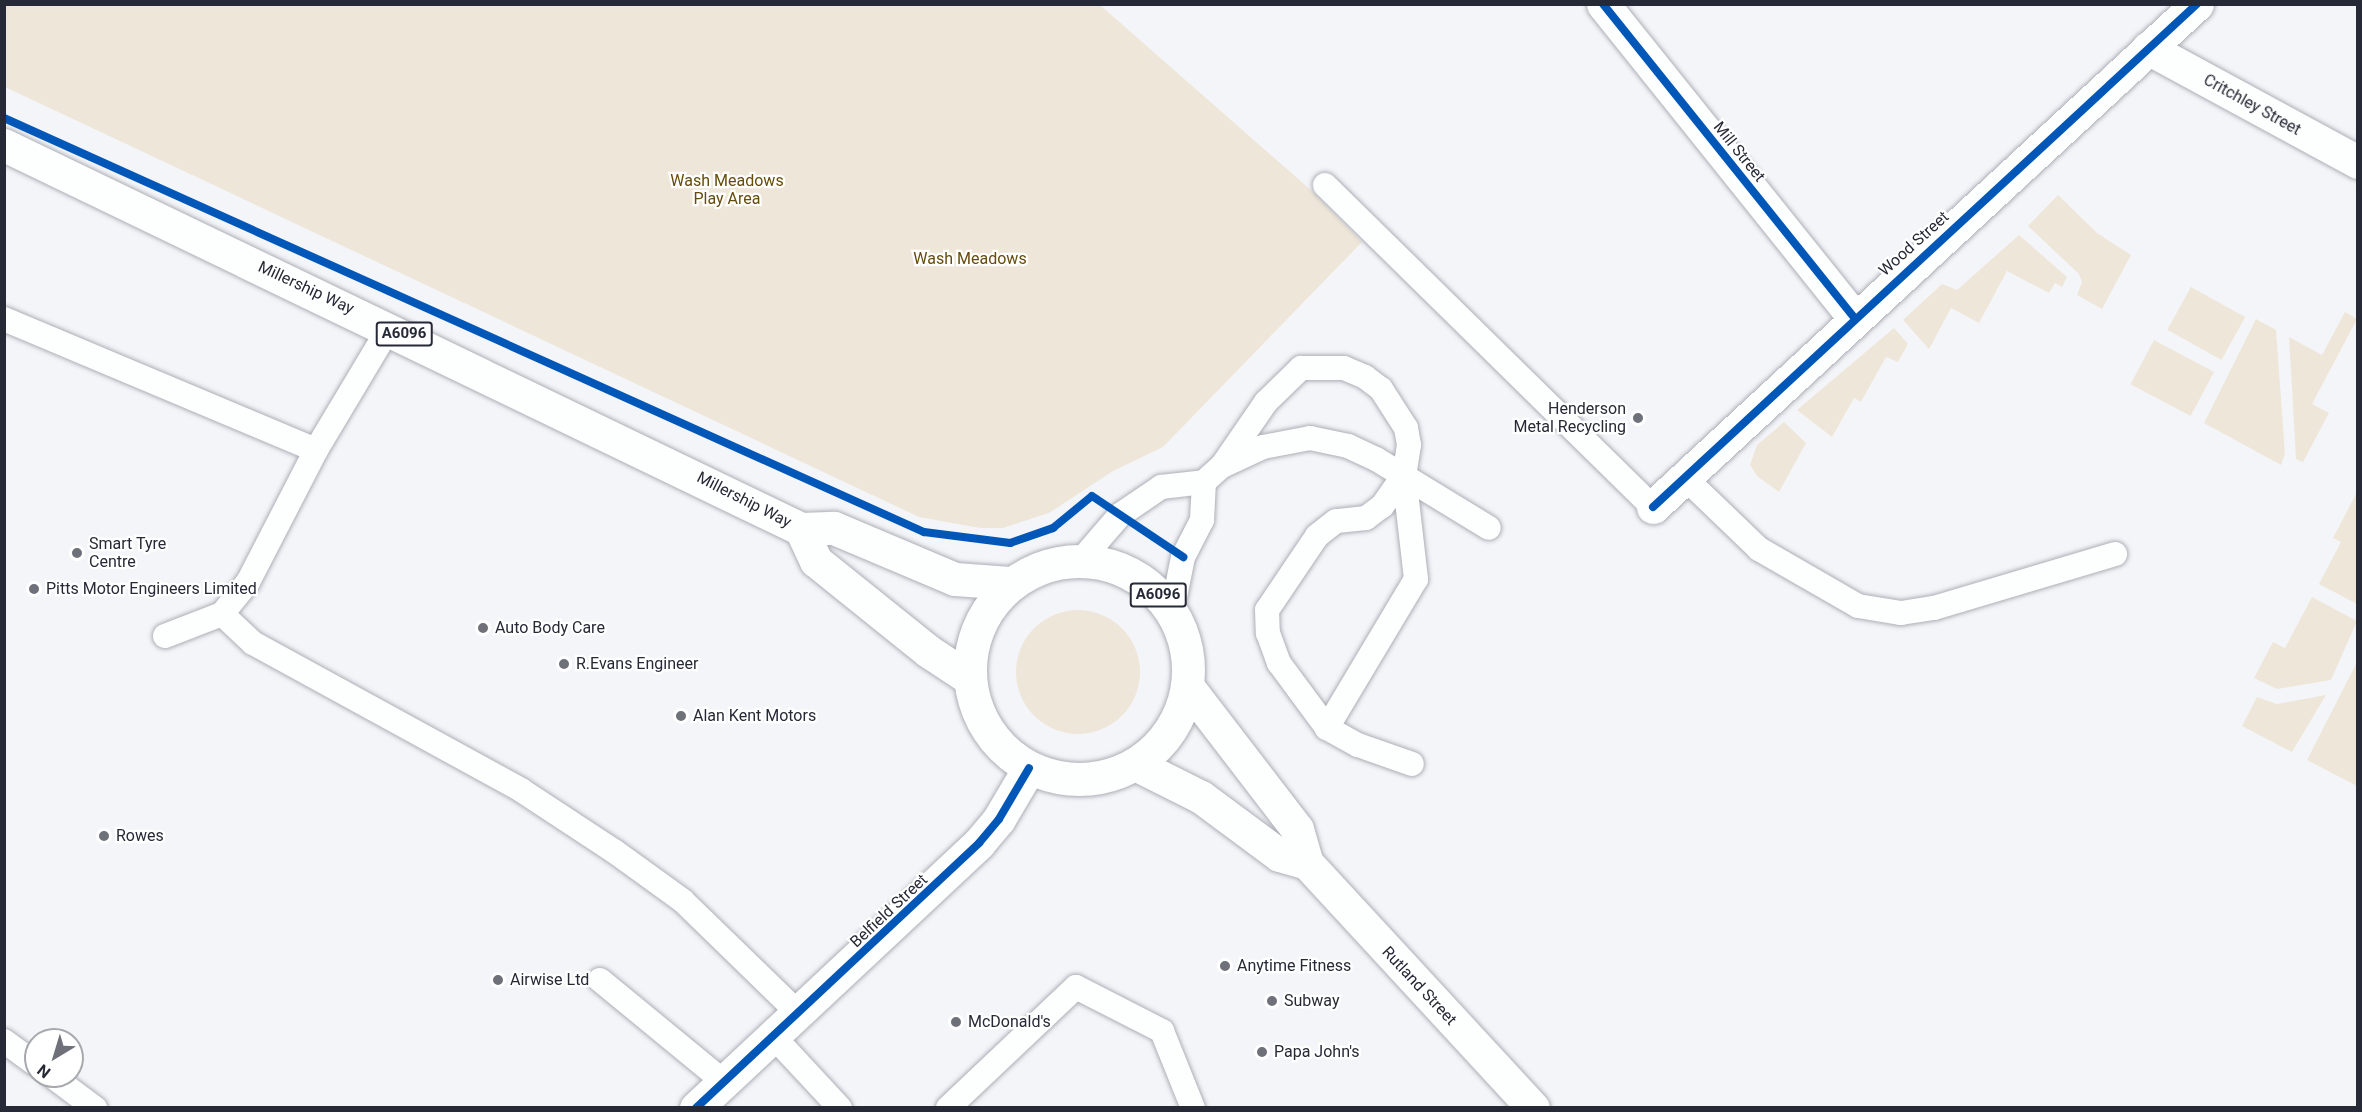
<!DOCTYPE html>
<style>
body{margin:0}
#map{position:relative;width:2362px;height:1112px;overflow:hidden;background:#f4f5f9;font-family:Roboto,sans-serif}
div>[style]{position:absolute}
.green>*{inset:0;background:#eee7d9;transform-origin:0 0}
.round{border-radius:50%}
.roads{filter:drop-shadow(0 0 2px #acafb6) drop-shadow(0 0 2px #acafb6)}
.lane>*{height:24px;margin:-12px;padding:0 12px;transform-origin:12px;border-radius:12px;background:#fdfefe}
.street>*{height:33px;margin:-16.5px;padding:0 16.5px;transform-origin:16.5px;border-radius:16.5px;background:#fdfefe}
.primary>*{height:33px;margin:-16.5px;padding:0 16.5px;transform-origin:16.5px;border-radius:16.5px;background:#fdfefe}
.primary>.ring{margin:-16.5px;padding:0;box-sizing:content-box;background:none;border:33px solid #fdfefe;border-radius:50%}
.cycleway>*{height:8px;margin:-4px;padding:0 4px;transform-origin:4px;border-radius:4px;background:#0057b8}
.dots>*{width:16px;height:16px;translate:-50% -50%;box-sizing:border-box;border:3px solid #fff;border-radius:50%}
span{translate:-50% -50%;white-space:nowrap;text-align:center;line-height:1.15;-webkit-text-stroke:4.5px #fff;paint-order:stroke}
.shield-label span{padding:2px 4px;background:#fff;border:2px solid;border-radius:4px;-webkit-text-stroke-width:0}
.shield-label{font-size:15px;color:#262936;font-weight:700}
.street-label{font-size:16px;color:#262936}
.park-label{font-size:16px;color:#664c0b}
.poi-label{font-size:16px;color:#262936}
.right{translate:-100% -50%;text-align:right}
.left{translate:0 -50%;text-align:left}
.frame{position:absolute;inset:0;border:6px solid #262936;pointer-events:none}
.north{position:absolute;left:24px;top:1028px;width:60px;height:60px;box-sizing:border-box;background:#fff;border:2px solid #a8a9af;border-radius:50%;rotate:218deg;font-size:16px;font-weight:700;line-height:24px;text-align:center;color:#262936}
.north::after{content:'';display:block;margin:auto;width:21px;height:27px;background:#6e707a;clip-path:polygon(50% 0,100% 100%,50% 72%,0 100%)}
</style>
<div id="map">
<div class="green">
<i style="clip-path:polygon(4px 5px,1100px 5px,1312px 191px,1362px 242px,1163px 447px,1113px 471px,1049px 513px,1003px 528px,980px 528px,919px 517px,5px 87px)"></i>
<i style="clip-path:polygon(2058px 195px,2097px 233px,2131px 255px,2102px 309px,2077px 295px,2082px 282px,2079px 274px,2028px 226px)"></i>
<i style="clip-path:polygon(2019px 235px,2067px 277px,2062px 287px,2055px 283px,2049px 293px,2007px 271px,1979px 323px,1951px 308px,1929px 349px,1903px 320px,1942px 284px,1957px 290px)"></i>
<i style="left:2191px;top:287px;width:62px;height:49px;rotate:29deg"></i>
<i style="clip-path:polygon(2345px 312px,2357px 319px,2312px 404px,2329px 413px,2303px 462px,2296px 459px,2289px 337px,2322px 355px)"></i>
<i style="clip-path:polygon(2256px 319px,2276px 330px,2285px 454px,2281px 465px,2204px 423px)"></i>
<i style="clip-path:polygon(1894px 328px,1908px 344px,1898px 362px,1886px 357px,1861px 402px,1854px 398px,1832px 437px,1797px 410px)"></i>
<i style="left:2154px;top:340px;width:68px;height:50px;rotate:28deg"></i>
<i style="clip-path:polygon(1784px 422px,1806px 443px,1779px 492px,1757px 476px,1750px 465px,1757px 445px)"></i>
<i style="clip-path:polygon(2357px 492px,2358px 604px,2357px 604px,2319px 584px,2341px 542px,2333px 538px)"></i>
<i style="clip-path:polygon(2312px 597px,2357px 621px,2331px 680px,2277px 689px,2254px 678px,2273px 642px,2285px 648px)"></i>
<i class="round" style="left:1016px;top:610px;width:124px;height:124px"></i>
<i style="clip-path:polygon(2357px 662px,2357px 786px,2307px 760px)"></i>
<i style="clip-path:polygon(2326px 695px,2292px 752px,2242px 726px,2257px 697px,2277px 704px)"></i>
</div>
<div class="roads">
<div class="lane">
<i style="left:1325px;top:185px;width:460px;rotate:44.5deg"></i>
<i style="left:4px;top:319px;width:338px;rotate:22.8deg"></i>
<i style="left:1222px;top:466px;width:78px;rotate:-55.5deg"></i>
<i style="left:1266px;top:402px;width:49px;rotate:-44.2deg"></i>
<i style="left:1301px;top:368px;width:43px"></i>
<i style="left:1344px;top:368px;width:23px;rotate:23deg"></i>
<i style="left:1365px;top:377px;width:20px;rotate:37deg"></i>
<i style="left:1381px;top:389px;width:46px;rotate:57.3deg"></i>
<i style="left:1406px;top:428px;width:17px;rotate:80deg"></i>
<i style="left:1409px;top:445px;width:30px;rotate:99deg"></i>
<i style="left:1404px;top:475px;width:105px;rotate:83.4deg"></i>
<i style="left:1416px;top:579px;width:174px;rotate:120.9deg"></i>
<i style="left:1404px;top:475px;width:38px;rotate:125deg"></i>
<i style="left:1382px;top:506px;width:20px;rotate:143deg"></i>
<i style="left:1366px;top:518px;width:30px;rotate:174deg"></i>
<i style="left:1336px;top:521px;width:24px;rotate:142deg"></i>
<i style="left:1317px;top:536px;width:89px;rotate:124deg"></i>
<i style="left:1267px;top:610px;width:23px;rotate:88deg"></i>
<i style="left:1268px;top:633px;width:32px;rotate:70deg"></i>
<i style="left:1279px;top:663px;width:81px;rotate:53.6deg"></i>
<i style="left:1327px;top:728px;width:35px;rotate:29deg"></i>
<i style="left:1358px;top:745px;width:57px;rotate:19.4deg"></i>
<i style="left:1684px;top:477px;width:104px;rotate:43.8deg"></i>
<i style="left:1759px;top:549px;width:114px;rotate:29.9deg"></i>
<i style="left:1858px;top:606px;width:44px;rotate:9.2deg"></i>
<i style="left:1901px;top:613px;width:33px;rotate:-9deg"></i>
<i style="left:1934px;top:608px;width:189px;rotate:-16.6deg"></i>
<i style="left:1082px;top:559px;width:58px;rotate:-49.2deg"></i>
<i style="left:1120px;top:515px;width:50px;rotate:-34.3deg"></i>
<i style="left:1161px;top:487px;width:43px;rotate:-6.6deg"></i>
<i style="left:1204px;top:482px;width:24px;rotate:-42deg"></i>
<i style="left:1222px;top:466px;width:45px;rotate:-24.9deg"></i>
<i style="left:1263px;top:447px;width:48px;rotate:-10.8deg"></i>
<i style="left:1310px;top:438px;width:39px;rotate:12deg"></i>
<i style="left:1348px;top:446px;width:31px;rotate:25deg"></i>
<i style="left:1376px;top:459px;width:132px;rotate:31.4deg"></i>
<i style="left:1172px;top:612px;width:56px;rotate:-78.7deg"></i>
<i style="left:1183px;top:557px;width:42px;rotate:-62.8deg"></i>
<i style="left:1202px;top:520px;width:38px;rotate:-87deg"></i>
<i style="left:222px;top:614px;width:42px;rotate:43.1deg"></i>
<i style="left:253px;top:643px;width:306px;rotate:28.7deg"></i>
<i style="left:521px;top:790px;width:111px;rotate:33.3deg"></i>
<i style="left:614px;top:851px;width:85px;rotate:35.9deg"></i>
<i style="left:683px;top:901px;width:162px;rotate:44.2deg"></i>
<i style="left:165px;top:636px;width:61px;rotate:-21.1deg"></i>
<i style="left:222px;top:614px;width:41px;rotate:-50.9deg"></i>
<i style="left:248px;top:582px;width:148px;rotate:-62.7deg"></i>
<i style="left:316px;top:450px;width:142px;rotate:-59.1deg"></i>
<i style="left:600px;top:980px;width:161px;rotate:39.4deg"></i>
<i style="left:774px;top:1037px;width:97px;rotate:47.1deg"></i>
<i style="left:4px;top:1041px;width:39px;rotate:36deg"></i>
<i style="left:52px;top:1076px;width:54px;rotate:36.7deg"></i>
<i style="left:948px;top:1108px;width:176px;rotate:-43.4deg"></i>
<i style="left:1076px;top:987px;width:97px;rotate:27.1deg"></i>
<i style="left:1162px;top:1031px;width:83px;rotate:68.1deg"></i>
</div>
<div class="street">
<i style="left:1603px;top:4px;width:401px;rotate:51.3deg"></i>
<i style="left:2148px;top:48px;width:239px;rotate:28.5deg"></i>
<i style="left:1653px;top:507px;width:741px;rotate:-42.76deg"></i>
<i style="left:696px;top:1108px;width:388px;rotate:-43.1deg"></i>
<i style="left:979px;top:843px;width:31px;rotate:-50deg"></i>
<i style="left:999px;top:819px;width:59px;rotate:-59.5deg"></i>
</div>
<div class="primary">
<i style="left:4px;top:145px;width:885px;rotate:25.73deg"></i>
<i style="left:801px;top:529px;width:33px;rotate:-2deg"></i>
<i style="left:834px;top:528px;width:131px;rotate:22.9deg"></i>
<i style="left:955px;top:579px;width:55px;rotate:4.2deg"></i>
<i style="left:801px;top:529px;width:35px;rotate:65deg"></i>
<i style="left:816px;top:561px;width:144px;rotate:38.8deg"></i>
<i style="left:928px;top:651px;width:49px;rotate:33.4deg"></i>
<i class="ring" style="left:970px;top:561px;width:185px;height:185px"></i>
<i style="left:1188px;top:687px;width:179px;rotate:52.5deg"></i>
<i style="left:1297px;top:829px;width:35px;rotate:74deg"></i>
<i style="left:1307px;top:863px;width:333px;rotate:47.3deg"></i>
<i style="left:1137px;top:765px;width:72px;rotate:26.6deg"></i>
<i style="left:1201px;top:797px;width:97px;rotate:36.6deg"></i>
<i style="left:1279px;top:855px;width:29px;rotate:16deg"></i>
</div>
</div>
<div class="cycleway">
<i style="left:1603px;top:4px;width:401px;rotate:51.3deg"></i>
<i style="left:4px;top:118px;width:1009px;rotate:24.23deg"></i>
<i style="left:924px;top:532px;width:87px;rotate:7.3deg"></i>
<i style="left:1010px;top:543px;width:46px;rotate:-19.2deg"></i>
<i style="left:1053px;top:528px;width:50px;rotate:-39.4deg"></i>
<i style="left:1092px;top:496px;width:110px;rotate:33.8deg"></i>
<i style="left:1653px;top:507px;width:741px;rotate:-42.76deg"></i>
<i style="left:696px;top:1108px;width:388px;rotate:-43.1deg"></i>
<i style="left:979px;top:843px;width:31px;rotate:-50deg"></i>
<i style="left:999px;top:819px;width:59px;rotate:-59.5deg"></i>
</div>
<div class="dots">
<i style="left:1638px;top:418px;background:#6e707a"></i>
<i style="left:77px;top:553px;background:#6e707a"></i>
<i style="left:34px;top:589px;background:#6e707a"></i>
<i style="left:483px;top:628px;background:#6e707a"></i>
<i style="left:564px;top:664px;background:#6e707a"></i>
<i style="left:681px;top:716px;background:#6e707a"></i>
<i style="left:104px;top:836px;background:#6e707a"></i>
<i style="left:1225px;top:966px;background:#6e707a"></i>
<i style="left:498px;top:980px;background:#6e707a"></i>
<i style="left:1272px;top:1001px;background:#6e707a"></i>
<i style="left:956px;top:1022px;background:#6e707a"></i>
<i style="left:1262px;top:1052px;background:#6e707a"></i>
</div>
<div class="shield-label">
<span style="left:404px;top:334px">A6096</span>
<span style="left:1158px;top:595px">A6096</span>
</div>
<div class="street-label">
<span style="left:2252px;top:105px;rotate:29deg">Critchley Street</span>
<span style="left:1739px;top:152px;rotate:51deg">Mill Street</span>
<span style="left:1914px;top:244px;rotate:-42deg">Wood Street</span>
<span style="left:306px;top:288px;rotate:25deg">Millership Way</span>
<span style="left:744px;top:500px;rotate:27deg">Millership Way</span>
<span style="left:889px;top:911px;rotate:-43deg">Belfield Street</span>
<span style="left:1419px;top:986px;rotate:47deg">Rutland Street</span>
</div>
<div class="park-label">
<span style="left:727px;top:190px">Wash Meadows<br>Play Area</span>
<span style="left:970px;top:259px">Wash Meadows</span>
</div>
<div class="poi-label">
<span class="right" style="left:1626px;top:418px">Henderson<br>Metal Recycling</span>
<span class="left" style="left:89px;top:553px">Smart Tyre<br>Centre</span>
<span class="left" style="left:46px;top:589px">Pitts Motor Engineers Limited</span>
<span class="left" style="left:495px;top:628px">Auto Body Care</span>
<span class="left" style="left:576px;top:664px">R.Evans Engineer</span>
<span class="left" style="left:693px;top:716px">Alan Kent Motors</span>
<span class="left" style="left:116px;top:836px">Rowes</span>
<span class="left" style="left:1237px;top:966px">Anytime Fitness</span>
<span class="left" style="left:510px;top:980px">Airwise Ltd</span>
<span class="left" style="left:1284px;top:1001px">Subway</span>
<span class="left" style="left:968px;top:1022px">McDonald's</span>
<span class="left" style="left:1274px;top:1052px">Papa John's</span>
</div>
<div class="frame"></div>
<div class="north">N</div>
</div>
